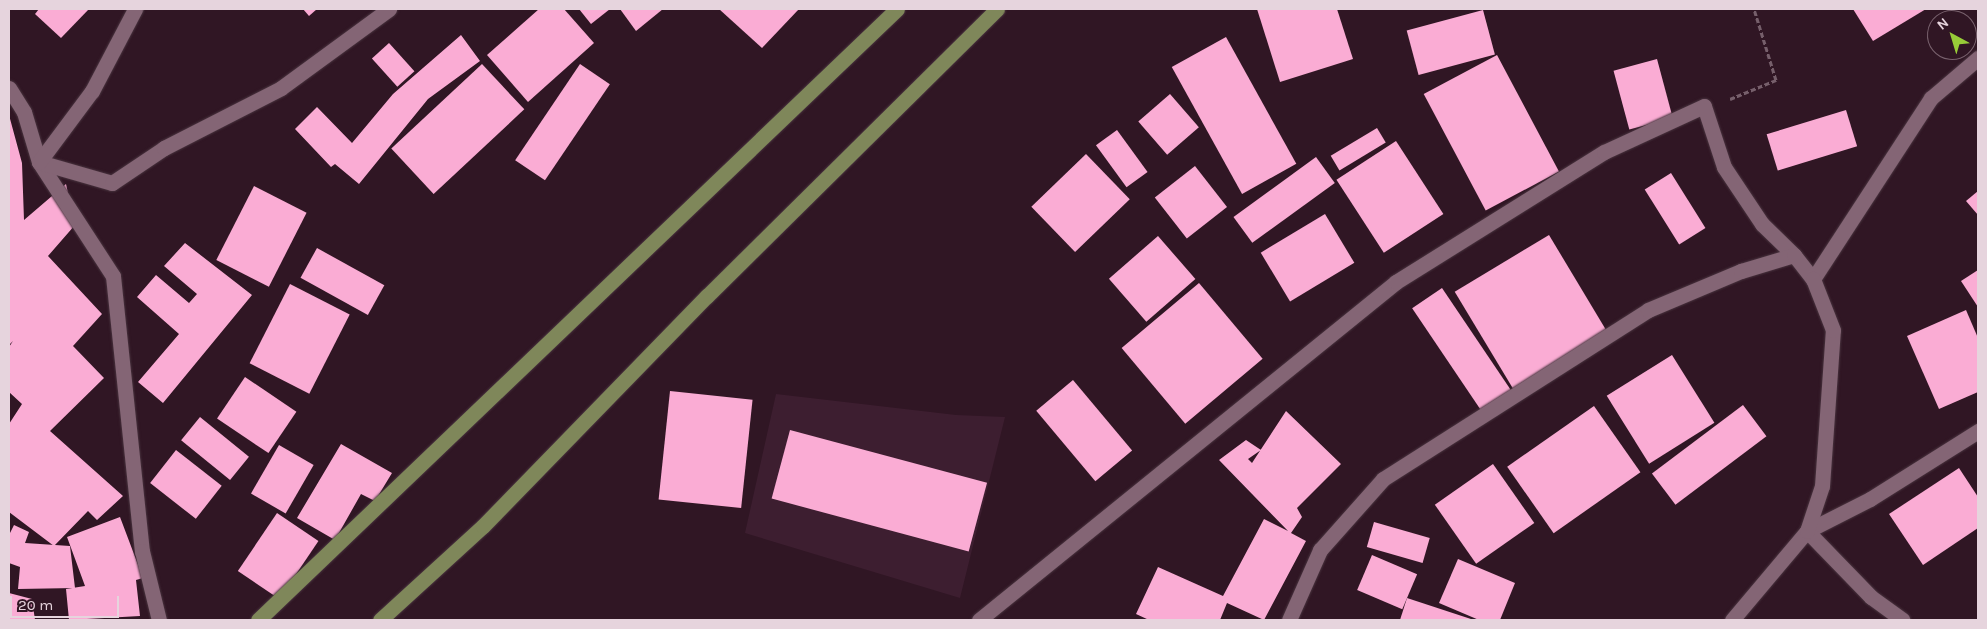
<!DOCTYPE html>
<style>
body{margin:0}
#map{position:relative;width:1987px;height:629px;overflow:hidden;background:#301624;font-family:Karla,sans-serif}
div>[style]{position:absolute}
.built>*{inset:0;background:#3d1e30}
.building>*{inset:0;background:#faacd4;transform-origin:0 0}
.path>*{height:3px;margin-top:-1.5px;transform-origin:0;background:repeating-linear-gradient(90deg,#765f6b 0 5px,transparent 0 7.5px)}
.roads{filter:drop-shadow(0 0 1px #49343f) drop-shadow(0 0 1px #49343f)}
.minor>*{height:15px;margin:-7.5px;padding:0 7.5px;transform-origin:7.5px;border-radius:7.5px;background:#846575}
.major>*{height:15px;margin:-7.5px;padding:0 7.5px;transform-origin:7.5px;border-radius:7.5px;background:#7f875a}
span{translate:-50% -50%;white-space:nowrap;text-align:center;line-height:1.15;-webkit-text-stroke:5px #301624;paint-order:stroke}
.frame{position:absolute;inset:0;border:10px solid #e6d4dd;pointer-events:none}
.north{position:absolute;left:1927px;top:10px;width:50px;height:50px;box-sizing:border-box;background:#301624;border:1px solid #79626e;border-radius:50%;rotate:321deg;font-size:14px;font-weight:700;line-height:20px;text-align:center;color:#e6d4dd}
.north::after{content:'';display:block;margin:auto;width:18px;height:22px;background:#97cc38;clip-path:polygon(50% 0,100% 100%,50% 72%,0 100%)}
.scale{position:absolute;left:10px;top:596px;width:109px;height:22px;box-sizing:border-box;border:2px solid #e6d4dd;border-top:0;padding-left:6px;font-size:15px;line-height:18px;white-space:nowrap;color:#e6d4dd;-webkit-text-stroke:4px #301624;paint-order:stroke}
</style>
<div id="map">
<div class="built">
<i style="clip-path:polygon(776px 394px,956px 415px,1005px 417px,960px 598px,745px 533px)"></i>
</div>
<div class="building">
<i style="clip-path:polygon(39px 9px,89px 9px,61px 38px,35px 14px)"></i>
<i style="clip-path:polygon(303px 9px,317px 9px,309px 16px)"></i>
<i style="clip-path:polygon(539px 9px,564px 9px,594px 43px,528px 102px,487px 55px)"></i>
<i style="clip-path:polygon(579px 9px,610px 9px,591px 24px)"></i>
<i style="clip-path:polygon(620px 9px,663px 9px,636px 31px)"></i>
<i style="clip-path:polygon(719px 9px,799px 9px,762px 48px)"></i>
<i style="clip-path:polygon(1257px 9px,1337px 9px,1353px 59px,1280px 82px)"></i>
<i style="clip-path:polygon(1853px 9px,1926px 9px,1873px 41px)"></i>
<i style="left:1483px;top:10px;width:46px;height:79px;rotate:75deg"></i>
<i style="clip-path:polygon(461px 35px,480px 61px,428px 99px,359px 184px,335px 164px,331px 167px,295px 129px,317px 107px,352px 143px,393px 94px)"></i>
<i style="left:1226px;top:37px;width:145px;height:62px;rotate:61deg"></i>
<i style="left:389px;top:43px;width:38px;height:23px;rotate:48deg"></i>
<i style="left:1497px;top:55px;width:132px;height:83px;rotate:62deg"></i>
<i style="left:1657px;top:59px;width:61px;height:45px;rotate:75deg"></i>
<i style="left:482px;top:64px;width:62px;height:124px;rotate:47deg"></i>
<i style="left:580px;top:64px;width:36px;height:116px;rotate:34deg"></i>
<i style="left:1170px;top:94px;width:44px;height:42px;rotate:49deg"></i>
<i style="left:1846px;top:110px;width:38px;height:83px;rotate:73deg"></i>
<i style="clip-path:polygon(9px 115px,22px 163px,24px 220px,66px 184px,75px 225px,48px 256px,102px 314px,73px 346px,104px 378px,50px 431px,123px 496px,97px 520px,88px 511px,54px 546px,9px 512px,9px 424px,22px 404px,9px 392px,9px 347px,13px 341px,9px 345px)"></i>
<i style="left:1377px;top:128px;width:17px;height:54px;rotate:59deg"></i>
<i style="left:1117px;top:130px;width:52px;height:26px;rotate:54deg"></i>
<i style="left:1396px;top:141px;width:87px;height:71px;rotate:57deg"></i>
<i style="left:1086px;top:154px;width:63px;height:76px;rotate:46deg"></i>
<i style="left:1316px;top:157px;width:32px;height:102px;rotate:54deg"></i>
<i style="left:1195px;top:166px;width:52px;height:51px;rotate:52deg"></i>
<i style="left:1671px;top:173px;width:65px;height:31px;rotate:58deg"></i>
<i style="left:254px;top:186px;width:59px;height:83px;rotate:27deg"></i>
<i style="clip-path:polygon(1978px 191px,1978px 215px,1966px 201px)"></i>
<i style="left:1325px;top:214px;width:57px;height:75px;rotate:59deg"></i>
<i style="left:1549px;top:235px;width:123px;height:110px;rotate:59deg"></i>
<i style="left:1158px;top:236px;width:57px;height:65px;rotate:49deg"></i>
<i style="clip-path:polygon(185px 243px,252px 295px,163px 403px,138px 382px,179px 334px,137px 297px,156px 275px,189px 303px,197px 294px,164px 266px)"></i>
<i style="left:317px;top:248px;width:77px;height:34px;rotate:29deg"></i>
<i style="clip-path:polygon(1978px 270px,1978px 307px,1961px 281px)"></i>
<i style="left:1199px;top:283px;width:99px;height:101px;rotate:50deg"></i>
<i style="left:290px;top:284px;width:67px;height:89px;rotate:27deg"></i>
<i style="left:1442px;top:288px;width:130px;height:36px;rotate:56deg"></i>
<i style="clip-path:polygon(1966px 310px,1978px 338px,1978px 392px,1939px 409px,1907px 336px)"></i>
<i style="left:1672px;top:355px;width:80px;height:77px;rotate:58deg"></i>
<i style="left:245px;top:377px;width:62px;height:50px;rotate:34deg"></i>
<i style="left:1073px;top:380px;width:92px;height:48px;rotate:50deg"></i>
<i style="left:670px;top:391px;width:83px;height:109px;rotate:6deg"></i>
<i style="left:1743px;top:405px;width:39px;height:114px;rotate:53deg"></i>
<i style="left:1594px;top:406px;width:81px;height:106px;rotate:55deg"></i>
<i style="clip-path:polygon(1286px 411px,1341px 464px,1297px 508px,1302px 517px,1291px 533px,1306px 541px,1264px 620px,1227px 603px,1220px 620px,1149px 620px,1136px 614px,1158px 567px,1223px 596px,1264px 519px,1288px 531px,1219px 460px,1246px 440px,1261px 450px,1248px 459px,1252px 463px)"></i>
<i style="left:200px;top:417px;width:63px;height:30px;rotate:39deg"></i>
<i style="left:790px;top:430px;width:204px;height:71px;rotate:15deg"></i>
<i style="clip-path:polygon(341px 444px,392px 473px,375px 501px,361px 494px,335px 540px,297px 518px)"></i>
<i style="left:279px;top:445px;width:40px;height:56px;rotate:30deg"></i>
<i style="left:176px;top:450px;width:58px;height:42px;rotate:38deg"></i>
<i style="left:1493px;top:464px;width:72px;height:71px;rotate:55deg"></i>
<i style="clip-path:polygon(1959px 468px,1978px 497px,1978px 528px,1923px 565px,1889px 514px)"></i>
<i style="left:277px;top:513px;width:50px;height:70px;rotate:34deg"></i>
<i style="clip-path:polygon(120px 517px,143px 578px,136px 580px,140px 616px,69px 620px,66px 589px,85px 586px,67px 537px)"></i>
<i style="left:1374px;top:522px;width:58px;height:26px;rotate:16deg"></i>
<i style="clip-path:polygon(14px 525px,29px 532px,25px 543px,70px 546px,75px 588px,18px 589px,20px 567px,9px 563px,9px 535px)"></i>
<i style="left:1372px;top:555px;width:49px;height:38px;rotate:23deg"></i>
<i style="clip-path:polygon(1458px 559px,1515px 583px,1500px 620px,1479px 620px,1439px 603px)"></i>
<i style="clip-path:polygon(9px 593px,32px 599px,35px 620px,9px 620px)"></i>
<i style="clip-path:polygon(1407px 598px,1474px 620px,1400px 620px)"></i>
</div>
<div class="path">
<i style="left:1730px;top:99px;width:50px;rotate:-22.4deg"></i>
<i style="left:1776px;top:80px;width:74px;rotate:-107.2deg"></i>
</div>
<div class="roads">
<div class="minor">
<i style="left:9px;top:88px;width:28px;rotate:58deg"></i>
<i style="left:24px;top:112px;width:52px;rotate:73.3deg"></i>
<i style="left:39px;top:162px;width:136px;rotate:57deg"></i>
<i style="left:113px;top:276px;width:277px;rotate:84deg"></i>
<i style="left:142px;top:551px;width:71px;rotate:76.2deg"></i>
<i style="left:39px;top:162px;width:76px;rotate:16deg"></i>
<i style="left:112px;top:183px;width:63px;rotate:-33.9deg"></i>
<i style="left:164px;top:148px;width:131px;rotate:-27.1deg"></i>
<i style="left:281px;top:88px;width:134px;rotate:-36.2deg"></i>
<i style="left:39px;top:162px;width:89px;rotate:-53.3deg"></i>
<i style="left:92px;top:91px;width:93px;rotate:-62.3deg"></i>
<i style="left:1807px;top:531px;width:71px;rotate:-26.9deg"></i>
<i style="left:1870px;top:499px;width:128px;rotate:-32.2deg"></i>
<i style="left:1807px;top:531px;width:92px;rotate:45.9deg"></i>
<i style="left:1871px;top:597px;width:39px;rotate:36deg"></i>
<i style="left:979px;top:620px;width:537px;rotate:-39.03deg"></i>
<i style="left:1396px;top:282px;width:245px;rotate:-32deg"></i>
<i style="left:1604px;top:152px;width:110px;rotate:-24.7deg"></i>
<i style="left:1704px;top:106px;width:64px;rotate:71.8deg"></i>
<i style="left:1724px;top:167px;width:69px;rotate:56.3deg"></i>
<i style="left:1762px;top:224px;width:45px;rotate:44.1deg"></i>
<i style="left:1289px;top:620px;width:77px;rotate:-66.1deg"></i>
<i style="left:1320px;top:550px;width:95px;rotate:-48.4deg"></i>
<i style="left:1383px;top:479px;width:314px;rotate:-32.5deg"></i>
<i style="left:1648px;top:310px;width:101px;rotate:-22.8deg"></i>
<i style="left:1741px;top:271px;width:55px;rotate:-16.8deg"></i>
<i style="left:1794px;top:255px;width:31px;rotate:52deg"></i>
<i style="left:1813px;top:279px;width:216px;rotate:-56.9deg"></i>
<i style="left:1931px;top:98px;width:62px;rotate:-40.4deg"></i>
<i style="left:1732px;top:620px;width:116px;rotate:-49.9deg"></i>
<i style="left:1807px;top:531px;width:47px;rotate:-71.6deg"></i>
<i style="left:1822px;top:486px;width:156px;rotate:-86deg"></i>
<i style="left:1833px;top:330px;width:55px;rotate:-111.4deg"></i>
</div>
<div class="major">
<i style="left:258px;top:620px;width:884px;rotate:-43.72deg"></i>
<i style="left:380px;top:620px;width:139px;rotate:-42.4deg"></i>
<i style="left:483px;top:526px;width:321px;rotate:-45.8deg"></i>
<i style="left:707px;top:296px;width:408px;rotate:-44.7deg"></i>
</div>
</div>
<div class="frame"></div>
<div class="north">N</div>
<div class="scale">20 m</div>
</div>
